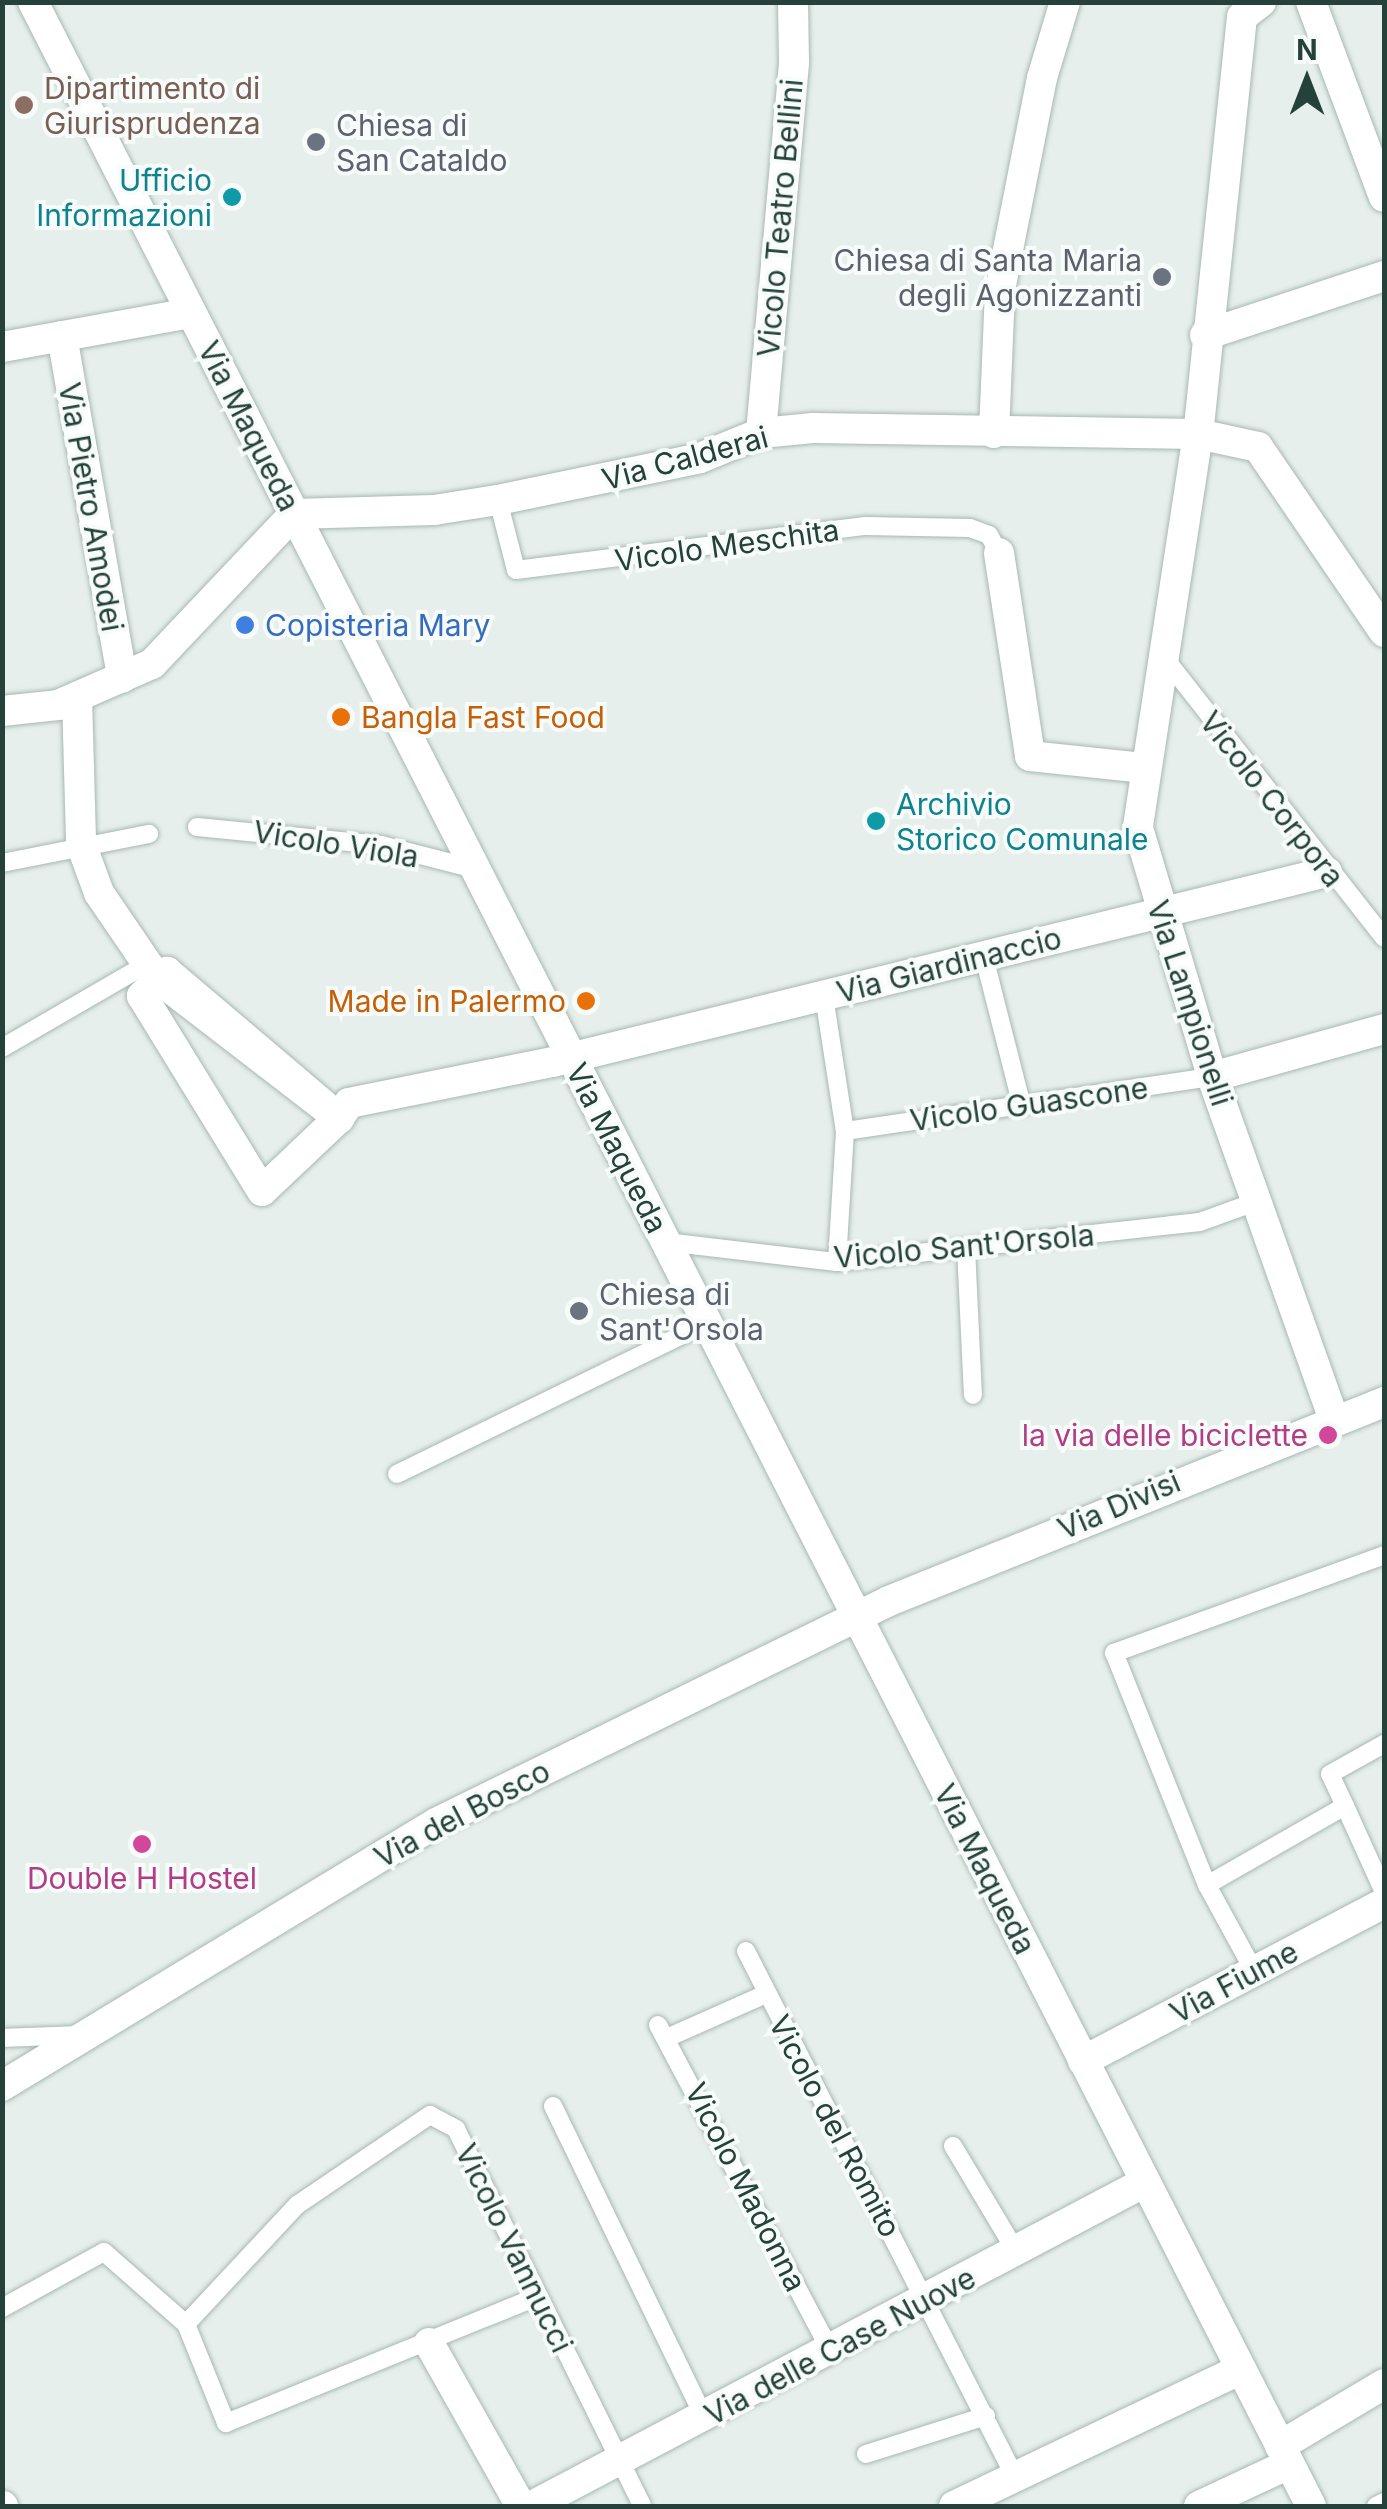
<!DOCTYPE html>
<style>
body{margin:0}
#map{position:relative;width:1387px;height:2509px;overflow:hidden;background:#e6efeb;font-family:Inter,sans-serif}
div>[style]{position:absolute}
.roads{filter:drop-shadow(0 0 2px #a8b8b2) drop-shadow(0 0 2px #a8b8b2)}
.lane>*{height:18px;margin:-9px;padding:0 9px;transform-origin:9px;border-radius:9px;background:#fff}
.street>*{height:30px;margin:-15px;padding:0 15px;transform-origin:15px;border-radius:15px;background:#fff}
.secondary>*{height:30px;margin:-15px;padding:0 15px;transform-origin:15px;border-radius:15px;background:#fff}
.dots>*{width:28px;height:28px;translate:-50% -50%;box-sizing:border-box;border:5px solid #f7fbf9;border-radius:50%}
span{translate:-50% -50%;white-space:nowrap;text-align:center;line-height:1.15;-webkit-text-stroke:8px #f7fbf9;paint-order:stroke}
.education-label{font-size:30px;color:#785e54}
.left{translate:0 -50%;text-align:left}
.worship-label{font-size:30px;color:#5b616d}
.right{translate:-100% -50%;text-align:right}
.culture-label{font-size:30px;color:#0d838f}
.street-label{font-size:30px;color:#24423a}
.shop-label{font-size:30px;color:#366cbe}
.food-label{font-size:30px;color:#c56008}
.hotel-label{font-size:30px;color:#b23c85}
.frame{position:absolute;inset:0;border:5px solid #24423a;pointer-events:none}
.north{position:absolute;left:1257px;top:30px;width:100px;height:100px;-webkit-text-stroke:8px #f7fbf9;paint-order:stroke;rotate:0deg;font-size:28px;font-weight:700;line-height:40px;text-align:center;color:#24423a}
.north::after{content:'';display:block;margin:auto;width:35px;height:45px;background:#24423a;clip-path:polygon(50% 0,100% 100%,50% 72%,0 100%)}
</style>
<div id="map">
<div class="roads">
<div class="lane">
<i style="left:498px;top:500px;width:72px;rotate:75.6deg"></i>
<i style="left:516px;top:570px;width:352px;rotate:-7.2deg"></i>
<i style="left:865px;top:526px;width:105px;rotate:1.1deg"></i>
<i style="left:970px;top:528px;width:20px;rotate:20deg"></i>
<i style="left:989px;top:535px;width:21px;rotate:61deg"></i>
<i style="left:1163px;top:656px;width:358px;rotate:51.9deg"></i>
<i style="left:197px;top:827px;width:185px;rotate:5.6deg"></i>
<i style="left:381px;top:845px;width:97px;rotate:14.3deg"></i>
<i style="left:2px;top:863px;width:150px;rotate:-11.2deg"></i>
<i style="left:984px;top:957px;width:154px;rotate:75.7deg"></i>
<i style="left:824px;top:996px;width:137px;rotate:81.2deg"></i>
<i style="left:845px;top:1131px;width:131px;rotate:93.5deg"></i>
<i style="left:2px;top:1048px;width:168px;rotate:-30.1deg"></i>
<i style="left:845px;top:1131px;width:371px;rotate:-8.4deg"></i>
<i style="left:666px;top:1242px;width:172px;rotate:6.7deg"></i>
<i style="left:837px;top:1262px;width:365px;rotate:-6.3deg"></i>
<i style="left:1200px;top:1222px;width:62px;rotate:-19.9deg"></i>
<i style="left:966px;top:1248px;width:147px;rotate:87.3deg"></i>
<i style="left:397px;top:1474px;width:345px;rotate:-26deg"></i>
<i style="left:1345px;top:1806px;width:94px;rotate:65.6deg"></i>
<i style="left:1207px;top:1885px;width:159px;rotate:-29.8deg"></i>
<i style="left:1345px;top:1806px;width:35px;rotate:-115deg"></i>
<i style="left:1330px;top:1774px;width:62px;rotate:-29.1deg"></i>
<i style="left:746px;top:1951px;width:591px;rotate:62.91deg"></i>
<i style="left:1254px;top:1971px;width:98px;rotate:-118.7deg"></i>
<i style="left:1207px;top:1885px;width:250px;rotate:-111.8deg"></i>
<i style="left:1114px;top:1653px;width:287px;rotate:-19.9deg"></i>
<i style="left:658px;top:2025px;width:368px;rotate:62.1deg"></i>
<i style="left:669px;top:2037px;width:106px;rotate:-23.9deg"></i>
<i style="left:2px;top:2038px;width:77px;rotate:-2.2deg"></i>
<i style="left:553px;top:2106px;width:346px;rotate:64.1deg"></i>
<i style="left:953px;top:2146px;width:125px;rotate:59.1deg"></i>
<i style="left:2px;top:2308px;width:116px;rotate:-28.8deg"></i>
<i style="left:104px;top:2252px;width:109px;rotate:41.3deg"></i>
<i style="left:186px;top:2324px;width:163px;rotate:-47deg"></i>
<i style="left:297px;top:2205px;width:161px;rotate:-34.1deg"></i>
<i style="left:430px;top:2115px;width:30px;rotate:28deg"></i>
<i style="left:456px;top:2129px;width:420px;rotate:63.7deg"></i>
<i style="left:186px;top:2324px;width:107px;rotate:68deg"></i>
<i style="left:226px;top:2423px;width:336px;rotate:-22.1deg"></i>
<i style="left:866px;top:2454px;width:126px;rotate:-17.6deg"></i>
<i style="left:1376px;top:2506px;width:9px;rotate:-27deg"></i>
</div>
<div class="street">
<i style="left:33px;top:2px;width:2811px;rotate:62.96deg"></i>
<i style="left:1261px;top:2px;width:24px;rotate:142deg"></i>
<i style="left:1242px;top:17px;width:419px;rotate:96deg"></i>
<i style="left:1198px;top:434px;width:399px;rotate:98.7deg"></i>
<i style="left:1138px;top:828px;width:260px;rotate:73.4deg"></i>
<i style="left:1212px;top:1077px;width:364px;rotate:70.4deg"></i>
<i style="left:1205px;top:335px;width:188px;rotate:-18.2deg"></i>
<i style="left:62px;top:336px;width:347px;rotate:80deg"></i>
<i style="left:2px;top:347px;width:192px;rotate:-10.2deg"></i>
<i style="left:761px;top:433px;width:373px;rotate:-84.9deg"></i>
<i style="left:794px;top:61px;width:59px;rotate:-91deg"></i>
<i style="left:994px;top:433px;width:143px;rotate:-87.6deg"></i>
<i style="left:1000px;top:290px;width:216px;rotate:-78.8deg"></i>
<i style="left:1042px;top:78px;width:79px;rotate:-73.2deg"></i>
<i style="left:999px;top:553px;width:205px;rotate:81.3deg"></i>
<i style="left:1030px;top:756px;width:116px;rotate:6deg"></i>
<i style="left:77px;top:697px;width:147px;rotate:88.4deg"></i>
<i style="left:81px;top:844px;width:52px;rotate:69.8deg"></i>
<i style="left:99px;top:893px;width:103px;rotate:55.7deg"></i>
<i style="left:157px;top:978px;width:230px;rotate:37.6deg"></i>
<i style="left:339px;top:1118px;width:18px;rotate:-56deg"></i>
<i style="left:349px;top:1103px;width:208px;rotate:-11.4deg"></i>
<i style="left:553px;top:1062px;width:797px;rotate:-13.79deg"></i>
<i style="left:2px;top:711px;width:56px;rotate:-6.1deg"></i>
<i style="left:58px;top:705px;width:103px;rotate:-23.6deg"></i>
<i style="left:152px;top:664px;width:207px;rotate:-46.6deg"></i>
<i style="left:294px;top:514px;width:140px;rotate:-1.6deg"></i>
<i style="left:434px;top:510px;width:65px;rotate:-8.9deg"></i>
<i style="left:498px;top:500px;width:206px;rotate:-11.7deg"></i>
<i style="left:700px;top:458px;width:66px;rotate:-22.3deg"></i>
<i style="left:761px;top:433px;width:52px;rotate:-5.5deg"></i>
<i style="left:813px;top:428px;width:385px;rotate:0.9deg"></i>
<i style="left:1198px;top:434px;width:61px;rotate:12.2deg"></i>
<i style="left:1258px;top:447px;width:224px;rotate:55.7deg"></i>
<i style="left:167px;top:972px;width:226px;rotate:40.3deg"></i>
<i style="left:339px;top:1118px;width:106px;rotate:136.5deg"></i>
<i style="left:262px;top:1191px;width:229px;rotate:-121.6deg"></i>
<i style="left:142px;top:996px;width:35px;rotate:-44deg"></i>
<i style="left:1212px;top:1077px;width:179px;rotate:-15.6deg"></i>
<i style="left:1083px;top:2061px;width:340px;rotate:-27.7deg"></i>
<i style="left:2px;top:2086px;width:507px;rotate:-31.22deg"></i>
<i style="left:436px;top:1823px;width:504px;rotate:-26.11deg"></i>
<i style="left:889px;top:1601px;width:534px;rotate:-21.9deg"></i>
<i style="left:429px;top:2343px;width:187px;rotate:60.6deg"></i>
<i style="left:1280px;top:2446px;width:121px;rotate:-30.8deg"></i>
<i style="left:2px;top:2506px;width:1px"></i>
<i style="left:532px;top:2506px;width:693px;rotate:-27.86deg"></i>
<i style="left:954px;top:2506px;width:318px;rotate:-25.5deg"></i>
<i style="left:1199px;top:2506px;width:99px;rotate:-25deg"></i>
</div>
<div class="secondary">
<i style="left:1311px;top:2px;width:208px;rotate:69.5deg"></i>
</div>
</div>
<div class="dots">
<i style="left:24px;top:105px;background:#8d6e63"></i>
<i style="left:316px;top:142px;background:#6b7280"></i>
<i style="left:232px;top:197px;background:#0f9aa8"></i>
<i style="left:1162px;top:277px;background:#6b7280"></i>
<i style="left:245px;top:625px;background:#3f7fe0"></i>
<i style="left:341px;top:717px;background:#e8710a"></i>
<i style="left:876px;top:821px;background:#0f9aa8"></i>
<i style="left:586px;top:1001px;background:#e8710a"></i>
<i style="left:579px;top:1311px;background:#6b7280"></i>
<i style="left:1328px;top:1435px;background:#d1479c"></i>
<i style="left:142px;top:1844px;background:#d1479c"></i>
</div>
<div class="education-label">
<span class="left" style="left:44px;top:105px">Dipartimento di<br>Giurisprudenza</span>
</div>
<div class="worship-label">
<span class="left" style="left:336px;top:142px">Chiesa di<br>San Cataldo</span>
<span class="right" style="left:1142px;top:277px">Chiesa di Santa Maria<br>degli Agonizzanti</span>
<span class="left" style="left:599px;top:1311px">Chiesa di<br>Sant'Orsola</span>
</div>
<div class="culture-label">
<span class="right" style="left:212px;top:197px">Ufficio<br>Informazioni</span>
<span class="left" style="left:896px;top:821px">Archivio<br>Storico Comunale</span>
</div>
<div class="street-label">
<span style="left:780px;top:218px;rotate:-85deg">Vicolo Teatro Bellini</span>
<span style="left:249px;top:426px;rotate:63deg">Via Maqueda</span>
<span style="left:685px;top:458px;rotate:-15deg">Via Calderai</span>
<span style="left:91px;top:507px;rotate:80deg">Via Pietro Amodei</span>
<span style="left:727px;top:545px;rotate:-8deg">Vicolo Meschita</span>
<span style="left:1272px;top:799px;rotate:52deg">Vicolo Corpora</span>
<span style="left:336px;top:844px;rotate:9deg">Vicolo Viola</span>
<span style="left:949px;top:965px;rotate:-14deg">Via Giardinaccio</span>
<span style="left:1190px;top:1003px;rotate:72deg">Via Lampionelli</span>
<span style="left:1029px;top:1104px;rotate:-8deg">Vicolo Guascone</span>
<span style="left:617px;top:1148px;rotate:63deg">Via Maqueda</span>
<span style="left:964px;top:1246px;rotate:-5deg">Vicolo Sant'Orsola</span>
<span style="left:1119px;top:1505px;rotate:-23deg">Via Divisi</span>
<span style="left:462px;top:1814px;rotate:-28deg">Via del Bosco</span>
<span style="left:985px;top:1869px;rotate:63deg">Via Maqueda</span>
<span style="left:1234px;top:1982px;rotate:-28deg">Via Fiume</span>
<span style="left:835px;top:2126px;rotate:62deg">Vicolo del Romito</span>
<span style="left:746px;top:2187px;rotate:63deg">Vicolo Madonna</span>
<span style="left:514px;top:2248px;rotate:64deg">Vicolo Vannucci</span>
<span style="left:840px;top:2346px;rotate:-28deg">Via delle Case Nuove</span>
</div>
<div class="shop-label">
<span class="left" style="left:265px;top:625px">Copisteria Mary</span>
</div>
<div class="food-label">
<span class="left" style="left:361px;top:717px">Bangla Fast Food</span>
<span class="right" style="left:566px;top:1001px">Made in Palermo</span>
</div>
<div class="hotel-label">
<span class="right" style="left:1308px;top:1435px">la via delle biciclette</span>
<span style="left:142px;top:1878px">Double H Hostel</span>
</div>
<div class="frame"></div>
<div class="north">N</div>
</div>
